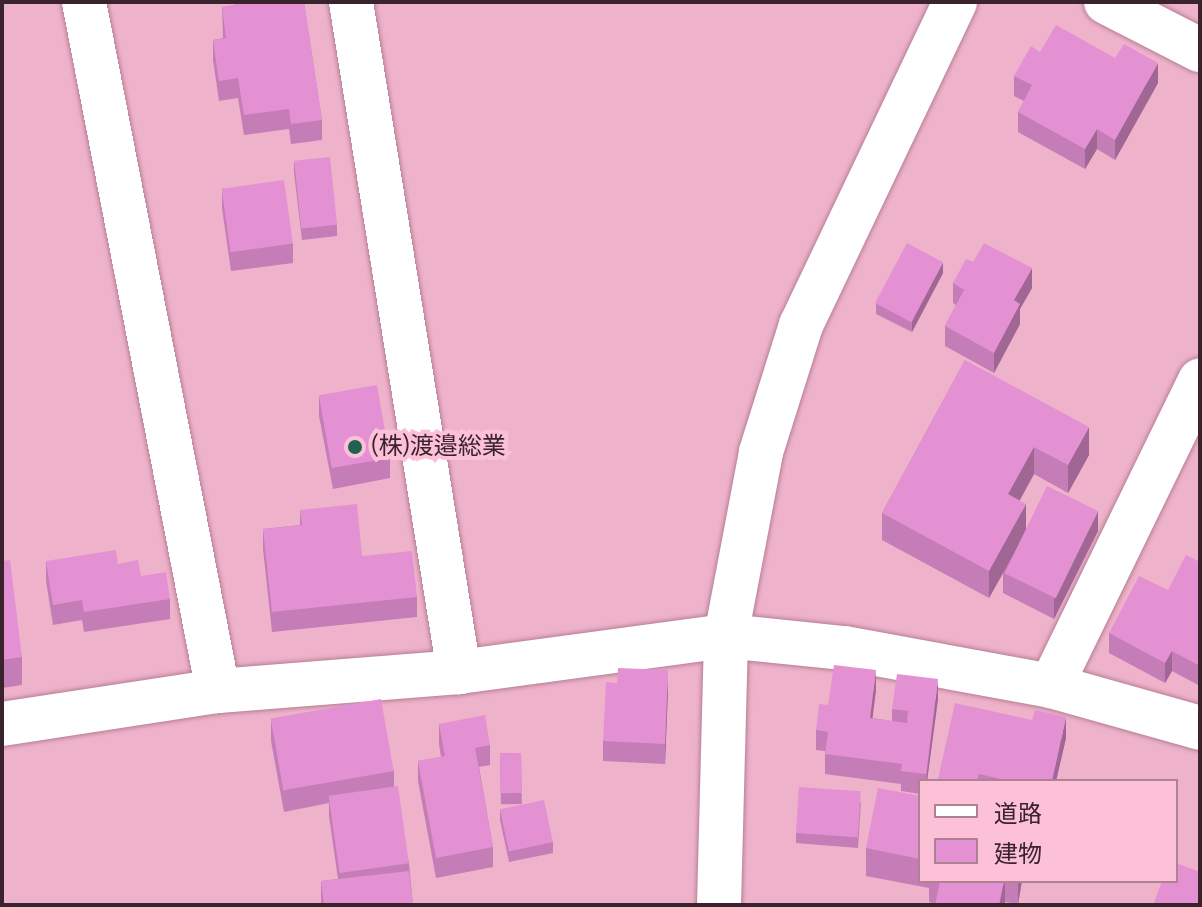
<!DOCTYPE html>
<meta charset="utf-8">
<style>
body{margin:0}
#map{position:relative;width:1202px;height:907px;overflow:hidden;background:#eeb3ca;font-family:Bitter,"Noto Sans JP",serif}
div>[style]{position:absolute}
.roads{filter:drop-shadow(0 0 2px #b57e94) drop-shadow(0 0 2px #b57e94)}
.minor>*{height:44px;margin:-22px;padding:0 22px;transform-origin:22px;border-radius:22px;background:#fff}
.wall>*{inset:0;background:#c47db6;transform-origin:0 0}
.shaded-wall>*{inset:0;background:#a06694}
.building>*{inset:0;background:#e491d4;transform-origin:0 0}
.dots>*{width:22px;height:22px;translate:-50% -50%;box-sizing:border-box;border:4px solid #fcc0d7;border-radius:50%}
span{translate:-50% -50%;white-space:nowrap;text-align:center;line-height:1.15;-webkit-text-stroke:8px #fcc0d7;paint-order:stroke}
.poi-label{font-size:24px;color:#3a232c}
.left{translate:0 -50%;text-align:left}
.frame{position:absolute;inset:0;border:4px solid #3a232c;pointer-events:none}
.legend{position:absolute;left:918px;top:779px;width:260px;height:104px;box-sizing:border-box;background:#fcc0d7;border:2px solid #ae8193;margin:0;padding:10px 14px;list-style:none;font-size:24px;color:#3a232c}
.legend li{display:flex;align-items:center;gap:16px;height:40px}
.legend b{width:40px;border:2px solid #ae8193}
</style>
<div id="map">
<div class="roads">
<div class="minor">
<i style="left:84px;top:2px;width:702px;rotate:78.99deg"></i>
<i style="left:351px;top:2px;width:679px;rotate:80.84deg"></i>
<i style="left:1106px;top:2px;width:106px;rotate:27.1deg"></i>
<i style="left:1051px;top:686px;width:340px;rotate:-64deg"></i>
<i style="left:2px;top:724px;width:219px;rotate:-8.7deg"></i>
<i style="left:218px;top:691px;width:242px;rotate:-4.5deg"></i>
<i style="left:459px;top:672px;width:269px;rotate:-7.7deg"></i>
<i style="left:726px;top:636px;width:119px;rotate:5.8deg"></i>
<i style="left:844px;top:648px;width:210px;rotate:10.4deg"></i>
<i style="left:1051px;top:686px;width:155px;rotate:15.7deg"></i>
<i style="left:719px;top:905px;width:269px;rotate:-88.5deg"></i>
<i style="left:726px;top:636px;width:187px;rotate:-79.2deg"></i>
<i style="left:761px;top:452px;width:133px;rotate:-72.5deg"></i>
<i style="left:801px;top:325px;width:358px;rotate:-64.5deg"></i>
</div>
</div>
<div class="wall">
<i style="clip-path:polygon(236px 2px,304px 2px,322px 120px,322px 140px,291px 144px,289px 129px,244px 135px,238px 98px,219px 101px,213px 60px,213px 40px,223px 38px,222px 7px,236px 5px)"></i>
<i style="clip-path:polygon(1014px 76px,1158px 83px,1115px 160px,1097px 149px,1085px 169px,1018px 132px,1018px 112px,1024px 101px,1014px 96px)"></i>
<i style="clip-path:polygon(294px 162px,337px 225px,337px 236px,302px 240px,294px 173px)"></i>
<i style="clip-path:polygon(222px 188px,293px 243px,293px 263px,231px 271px,222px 208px)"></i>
<i style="clip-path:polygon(943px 273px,912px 332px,876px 314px,876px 303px)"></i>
<i style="clip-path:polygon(953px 283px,1032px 288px,1020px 309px,1020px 324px,994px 373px,945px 346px,945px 326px,956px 305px,953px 303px)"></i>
<i style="clip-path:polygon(965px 360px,1089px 455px,1068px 493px,1034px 474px,1019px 501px,1026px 528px,1098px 531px,1054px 619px,1003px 593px,1003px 573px,989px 598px,882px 540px,882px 513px)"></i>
<i style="clip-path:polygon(319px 396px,390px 458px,390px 478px,333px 489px,319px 416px)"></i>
<i style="clip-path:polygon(300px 510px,417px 597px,417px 617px,272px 632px,263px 549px,263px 529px,300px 525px)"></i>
<i style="clip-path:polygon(2px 561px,22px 657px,22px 685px,2px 688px)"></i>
<i style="clip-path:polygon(46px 561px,118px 564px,141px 576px,170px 599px,170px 619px,84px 632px,82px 620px,53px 625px,46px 581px)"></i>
<i style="clip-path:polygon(1200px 562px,1200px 686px,1172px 671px,1165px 683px,1109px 653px,1109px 633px,1168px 590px)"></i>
<i style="clip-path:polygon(876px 690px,872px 718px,892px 721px,892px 709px,938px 699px,927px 781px,920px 781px,920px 794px,901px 791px,901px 784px,825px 774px,825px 751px,816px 750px,816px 730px,828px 705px)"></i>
<i style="clip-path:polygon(668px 691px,665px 764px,603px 761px,603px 741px)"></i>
<i style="clip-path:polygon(271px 721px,394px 771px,394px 787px,409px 863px,413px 905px,321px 905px,321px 881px,338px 879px,329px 816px,329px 803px,284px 812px,271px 741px)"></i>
<i style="clip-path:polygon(439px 724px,490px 745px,490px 765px,479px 767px,493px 847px,493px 867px,436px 878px,418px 781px,418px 761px,441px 757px,439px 744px)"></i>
<i style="clip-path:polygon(1066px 738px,1056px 781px,938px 781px,938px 779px)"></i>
<i style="left:521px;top:753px;width:51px;height:21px;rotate:89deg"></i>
<i style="clip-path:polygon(920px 796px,920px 881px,1022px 881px,1018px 904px,1005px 902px,1005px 905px,935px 905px,935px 904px,929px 902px,929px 888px,866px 876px,866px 848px)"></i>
<i style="clip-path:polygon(861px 802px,858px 848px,796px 843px,796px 833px)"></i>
<i style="clip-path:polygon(500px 809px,553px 842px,553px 853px,509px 862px,500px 820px)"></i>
</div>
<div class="shaded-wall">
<i style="clip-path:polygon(1158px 63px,1158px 83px,1115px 160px,1115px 140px)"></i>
<i style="clip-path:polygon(1097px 129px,1097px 149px,1085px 169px,1085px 149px)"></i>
<i style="clip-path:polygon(943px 262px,943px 273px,912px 332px,912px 322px)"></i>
<i style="clip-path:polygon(1032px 268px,1032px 288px,1020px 309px,1020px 324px,994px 373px,994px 353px,1014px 300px)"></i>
<i style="clip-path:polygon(1089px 427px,1089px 455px,1068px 493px,1068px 465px)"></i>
<i style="clip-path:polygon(1034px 447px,1034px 474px,1008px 522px,1008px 494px)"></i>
<i style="clip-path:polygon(1026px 504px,1026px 532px,989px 598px,989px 571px)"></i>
<i style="clip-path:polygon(1098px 511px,1098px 531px,1054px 619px,1054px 599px)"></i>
<i style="clip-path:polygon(1172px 651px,1172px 671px,1165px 683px,1165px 663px)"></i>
<i style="clip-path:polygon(668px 670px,668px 691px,665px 764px,665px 744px)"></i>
<i style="clip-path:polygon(876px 670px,876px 690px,870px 738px,870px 718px)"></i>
<i style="clip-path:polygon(938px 679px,938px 699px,927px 781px,926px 781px)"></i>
<i style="clip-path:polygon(1066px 717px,1066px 738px,1056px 781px,1052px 781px)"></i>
<i style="clip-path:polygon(1004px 881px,1005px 881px,1005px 905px,999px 905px)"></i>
<i style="clip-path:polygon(1018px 881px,1022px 881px,1018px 904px)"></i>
</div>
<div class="building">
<i style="clip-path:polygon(237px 2px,304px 2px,322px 120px,291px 124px,289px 109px,244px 115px,238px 78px,219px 81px,213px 40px,226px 38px,222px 7px,237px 5px)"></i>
<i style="clip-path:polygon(1056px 25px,1115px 58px,1124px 44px,1158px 63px,1115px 140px,1097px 129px,1085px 149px,1018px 112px,1032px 85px,1014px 76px,1031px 46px,1040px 52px)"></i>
<i style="left:330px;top:157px;width:68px;height:36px;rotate:84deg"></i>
<i style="left:284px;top:180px;width:64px;height:63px;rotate:82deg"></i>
<i style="left:907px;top:243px;width:41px;height:68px;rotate:28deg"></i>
<i style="clip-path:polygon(984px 243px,1032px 268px,1014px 300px,1020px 304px,994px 353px,945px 326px,964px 290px,953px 283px,966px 259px,973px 262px)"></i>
<i style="clip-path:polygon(965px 360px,1089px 427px,1068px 465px,1034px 447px,1008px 494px,1026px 504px,989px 571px,882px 513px)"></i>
<i style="left:377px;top:385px;width:74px;height:59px;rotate:80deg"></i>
<i style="left:1047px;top:486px;width:57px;height:97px;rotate:26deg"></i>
<i style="clip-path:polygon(357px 504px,362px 556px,412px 551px,417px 597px,272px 612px,263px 529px,302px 525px,300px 510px)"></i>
<i style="clip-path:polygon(116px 550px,118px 564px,138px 560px,141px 576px,166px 572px,170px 599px,84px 612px,82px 600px,53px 605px,46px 561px)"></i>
<i style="clip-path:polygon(1186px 555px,1200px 562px,1200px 666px,1172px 651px,1165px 663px,1109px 633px,1139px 576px,1168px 590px)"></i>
<i style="clip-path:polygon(10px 560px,22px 657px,2px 660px,2px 561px)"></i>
<i style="clip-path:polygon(834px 665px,876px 670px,870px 718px,907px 723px,908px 711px,892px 709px,897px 674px,938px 679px,926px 774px,901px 771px,902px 764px,825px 754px,828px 732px,816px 730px,819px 704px,828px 705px)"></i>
<i style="clip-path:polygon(618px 668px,668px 670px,665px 744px,603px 741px,606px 682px,617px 683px)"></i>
<i style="left:381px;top:699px;width:73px;height:112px;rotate:80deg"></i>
<i style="clip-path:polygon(955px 703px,1032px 720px,1035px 710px,1066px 717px,1052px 781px,1009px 781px,979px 774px,977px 781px,949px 781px,938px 779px)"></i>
<i style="clip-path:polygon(485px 715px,490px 745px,475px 748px,493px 847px,436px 858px,418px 761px,445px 756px,439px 724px)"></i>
<i style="left:521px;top:753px;width:40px;height:21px;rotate:89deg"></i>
<i style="left:398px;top:786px;width:78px;height:70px;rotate:82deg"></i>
<i style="left:799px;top:787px;width:62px;height:46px;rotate:4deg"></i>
<i style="clip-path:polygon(878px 788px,920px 796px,920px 859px,866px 848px)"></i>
<i style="left:544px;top:800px;width:43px;height:45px;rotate:78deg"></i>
<i style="clip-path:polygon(1176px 863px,1200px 872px,1200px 905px,1153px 905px,1162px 881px,1176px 881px)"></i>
<i style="clip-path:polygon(409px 871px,413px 905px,324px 905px,321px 881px)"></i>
<i style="clip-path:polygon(940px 881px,1004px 881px,999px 905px,935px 905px)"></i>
</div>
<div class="dots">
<i style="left:355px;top:447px;background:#1f6252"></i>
</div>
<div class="poi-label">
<span class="left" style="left:371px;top:447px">(株)渡邉総業</span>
</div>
<div class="frame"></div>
<ul class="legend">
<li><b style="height:10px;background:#fff"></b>道路</li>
<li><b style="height:22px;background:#e491d4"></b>建物</li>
</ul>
</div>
